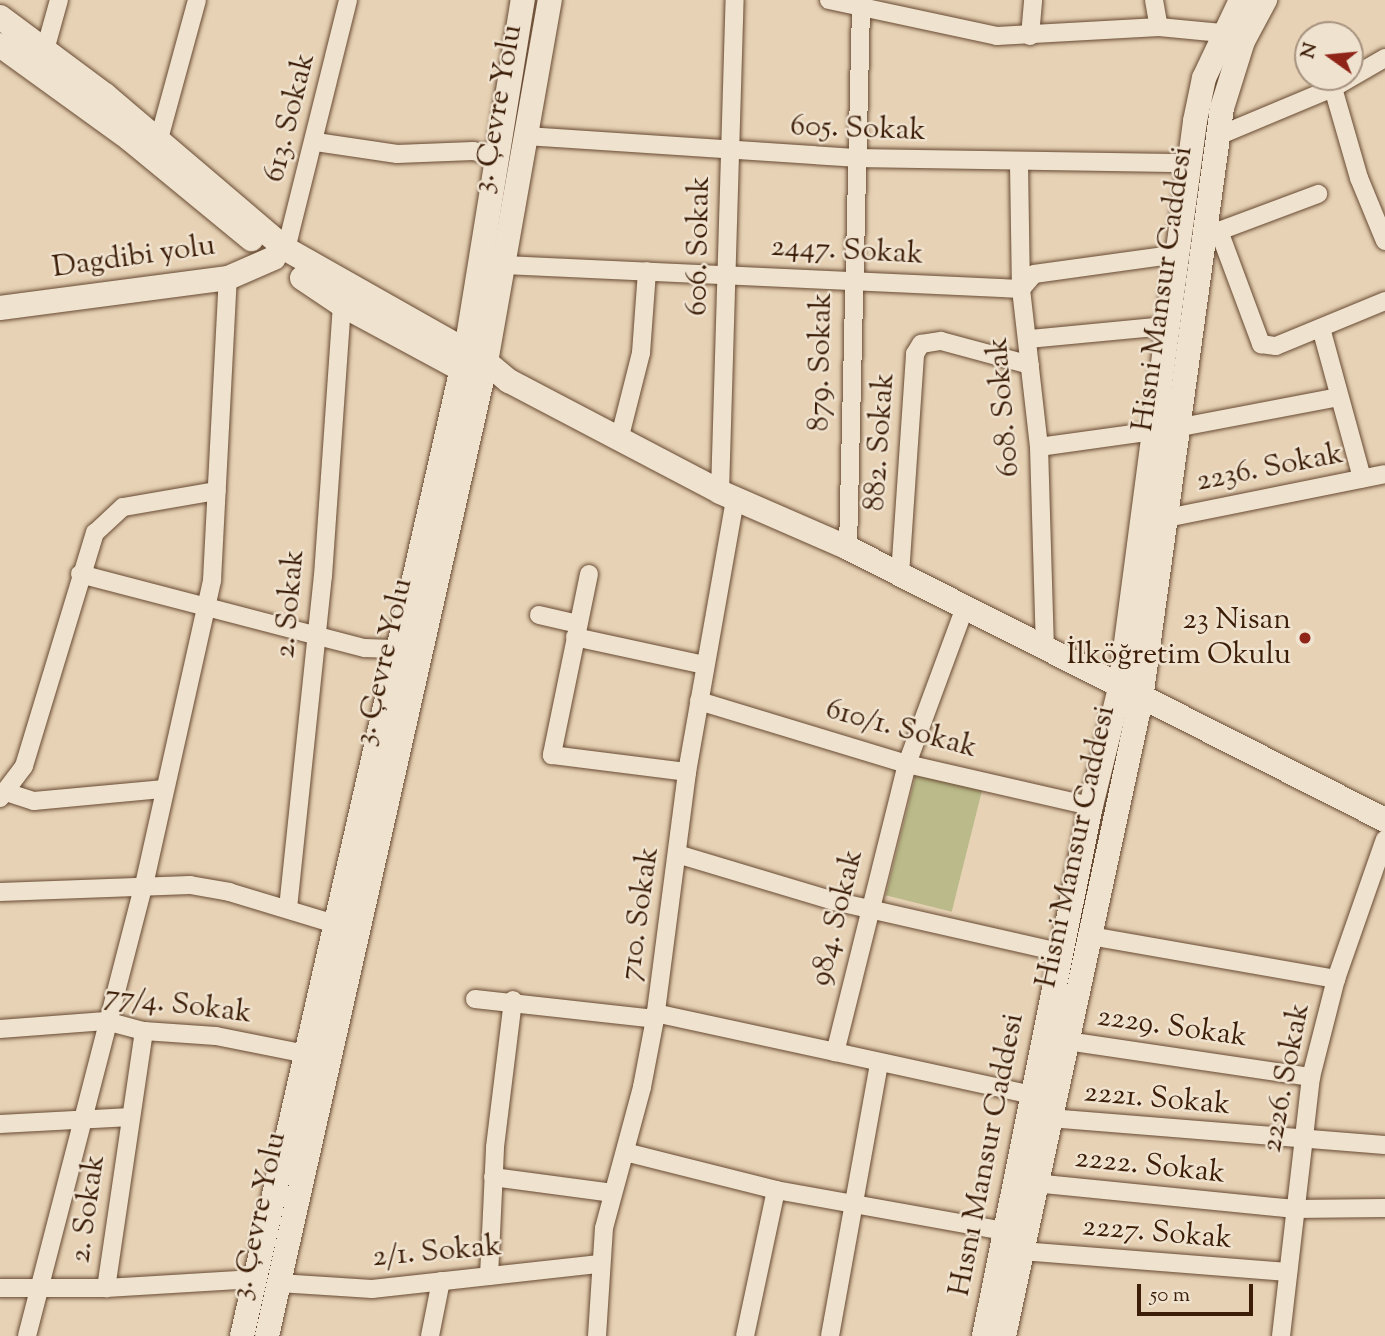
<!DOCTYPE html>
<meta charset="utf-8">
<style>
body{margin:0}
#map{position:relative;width:1385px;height:1336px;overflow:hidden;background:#e7d2b5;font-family:"Sorts Mill Goudy",serif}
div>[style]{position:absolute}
.green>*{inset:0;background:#baba8a;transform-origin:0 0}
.roads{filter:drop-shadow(0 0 2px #674a32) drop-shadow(0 0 2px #674a32)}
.street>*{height:18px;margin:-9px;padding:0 9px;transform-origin:9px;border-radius:9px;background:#efe2cf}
.secondary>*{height:24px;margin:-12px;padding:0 12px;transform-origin:12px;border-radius:12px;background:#efe2cf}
.dots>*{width:19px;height:19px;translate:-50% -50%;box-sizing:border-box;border:4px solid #efe2cf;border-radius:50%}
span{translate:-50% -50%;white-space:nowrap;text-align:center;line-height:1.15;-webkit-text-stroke:5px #efe2cf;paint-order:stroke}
.street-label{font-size:30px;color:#3c1d07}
.poi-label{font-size:30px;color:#3c1d07}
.right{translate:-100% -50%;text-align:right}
.north{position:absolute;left:1294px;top:21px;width:70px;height:70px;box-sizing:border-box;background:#efe2cf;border:2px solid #a7937f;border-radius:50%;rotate:285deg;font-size:19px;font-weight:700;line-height:28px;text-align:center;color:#3c1d07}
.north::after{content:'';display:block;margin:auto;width:24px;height:32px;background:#8f2418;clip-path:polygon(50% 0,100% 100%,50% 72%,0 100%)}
.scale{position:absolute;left:1137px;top:1284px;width:116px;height:32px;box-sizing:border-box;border:4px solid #3c1d07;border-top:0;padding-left:9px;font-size:21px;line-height:24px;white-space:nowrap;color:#3c1d07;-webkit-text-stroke:5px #efe2cf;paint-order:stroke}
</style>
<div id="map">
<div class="green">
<i style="left:916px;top:774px;width:68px;height:125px;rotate:14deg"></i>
</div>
<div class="roads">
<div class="street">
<i style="left:829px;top:0;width:172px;rotate:12.1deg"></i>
<i style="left:997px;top:36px;width:162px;rotate:-3.2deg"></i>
<i style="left:1159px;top:27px;width:63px;rotate:5.4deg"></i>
<i style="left:1154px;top:0;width:27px;rotate:80deg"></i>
<i style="left:1030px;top:36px;width:36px;rotate:-85deg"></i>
<i style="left:45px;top:50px;width:52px;rotate:-74.4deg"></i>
<i style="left:1333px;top:88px;width:94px;rotate:73.9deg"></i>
<i style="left:1359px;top:178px;width:68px;rotate:67.6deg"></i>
<i style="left:526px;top:136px;width:330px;rotate:3.8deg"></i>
<i style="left:855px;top:158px;width:334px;rotate:0.9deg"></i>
<i style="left:1218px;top:136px;width:125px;rotate:-22.7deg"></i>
<i style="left:1333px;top:88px;width:60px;rotate:-30deg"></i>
<i style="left:159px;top:139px;width:144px;rotate:-74.7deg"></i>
<i style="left:316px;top:142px;width:82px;rotate:8.4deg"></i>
<i style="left:397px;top:154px;width:76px;rotate:-2.3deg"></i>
<i style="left:473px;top:151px;width:26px;rotate:13deg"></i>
<i style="left:1019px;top:164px;width:125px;rotate:89.1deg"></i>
<i style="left:1021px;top:289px;width:159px;rotate:83.5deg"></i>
<i style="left:1039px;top:447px;width:200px;rotate:88.3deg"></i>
<i style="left:1205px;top:224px;width:16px;rotate:27deg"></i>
<i style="left:1219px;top:231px;width:121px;rotate:69.6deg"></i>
<i style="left:1261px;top:344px;width:15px;rotate:8deg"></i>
<i style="left:1276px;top:346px;width:118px;rotate:-22.4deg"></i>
<i style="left:1219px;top:231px;width:106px;rotate:-20.5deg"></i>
<i style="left:286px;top:249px;width:257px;rotate:-76deg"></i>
<i style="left:504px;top:265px;width:518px;rotate:2.66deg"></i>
<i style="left:1021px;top:289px;width:20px;rotate:-49deg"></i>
<i style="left:1034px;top:274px;width:145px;rotate:-7.9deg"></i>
<i style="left:1321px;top:328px;width:156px;rotate:74.7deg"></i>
<i style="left:1029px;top:339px;width:139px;rotate:-5.4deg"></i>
<i style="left:1176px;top:428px;width:165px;rotate:-10.8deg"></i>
<i style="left:619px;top:440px;width:90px;rotate:-75.8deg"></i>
<i style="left:641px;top:353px;width:82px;rotate:-85.8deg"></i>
<i style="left:1039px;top:447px;width:117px;rotate:-7.9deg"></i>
<i style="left:720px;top:492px;width:492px;rotate:-88.3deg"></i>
<i style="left:1167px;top:518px;width:222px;rotate:-11.4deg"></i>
<i style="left:848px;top:548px;width:539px;rotate:-88.62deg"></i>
<i style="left:80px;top:574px;width:294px;rotate:14.6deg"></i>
<i style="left:365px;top:648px;width:34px;rotate:2deg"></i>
<i style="left:589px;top:574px;width:185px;rotate:101.6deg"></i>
<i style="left:552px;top:755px;width:136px;rotate:7.2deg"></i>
<i style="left:900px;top:575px;width:222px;rotate:-86.1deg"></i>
<i style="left:915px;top:354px;width:12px;rotate:-59deg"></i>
<i style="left:921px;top:344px;width:20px;rotate:-9deg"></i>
<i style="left:941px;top:341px;width:92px;rotate:15.1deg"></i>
<i style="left:965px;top:607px;width:167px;rotate:110.3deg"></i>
<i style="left:907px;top:764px;width:297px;rotate:104deg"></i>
<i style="left:835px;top:1052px;width:202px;rotate:12.3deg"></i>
<i style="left:539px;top:615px;width:39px;rotate:13deg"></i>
<i style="left:575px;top:637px;width:133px;rotate:12.2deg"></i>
<i style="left:699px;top:701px;width:217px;rotate:16.9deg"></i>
<i style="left:907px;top:764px;width:189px;rotate:12.9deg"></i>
<i style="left:6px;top:792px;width:29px;rotate:18deg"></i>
<i style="left:34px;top:801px;width:131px;rotate:-5.3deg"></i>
<i style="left:0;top:798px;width:40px;rotate:-53deg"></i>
<i style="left:24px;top:766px;width:244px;rotate:-73.1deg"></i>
<i style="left:95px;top:533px;width:38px;rotate:-43deg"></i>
<i style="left:123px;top:507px;width:95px;rotate:-9.7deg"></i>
<i style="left:677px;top:854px;width:164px;rotate:16.7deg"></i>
<i style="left:834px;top:901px;width:234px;rotate:12.8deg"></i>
<i style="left:0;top:892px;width:190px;rotate:-2.1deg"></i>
<i style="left:190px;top:885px;width:40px;rotate:10deg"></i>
<i style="left:229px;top:892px;width:111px;rotate:16.8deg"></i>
<i style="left:288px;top:908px;width:334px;rotate:-84deg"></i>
<i style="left:323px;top:576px;width:272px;rotate:-86deg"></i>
<i style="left:1090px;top:936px;width:250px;rotate:9.9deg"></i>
<i style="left:475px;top:999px;width:181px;rotate:6.3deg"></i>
<i style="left:655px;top:1013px;width:184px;rotate:12.2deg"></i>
<i style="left:0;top:1029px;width:106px;rotate:-4.3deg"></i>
<i style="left:106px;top:1021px;width:39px;rotate:15deg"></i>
<i style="left:144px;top:1031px;width:72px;rotate:4deg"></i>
<i style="left:216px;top:1036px;width:92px;rotate:11.3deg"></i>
<i style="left:144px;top:1031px;width:260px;rotate:98.4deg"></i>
<i style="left:106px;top:1288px;width:149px;rotate:-3.5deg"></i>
<i style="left:1067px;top:1041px;width:247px;rotate:8.4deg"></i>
<i style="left:1049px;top:1118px;width:337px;rotate:4.6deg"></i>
<i style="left:0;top:1124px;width:131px;rotate:-3.1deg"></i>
<i style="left:625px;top:1152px;width:156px;rotate:14.1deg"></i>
<i style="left:776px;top:1190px;width:231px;rotate:10.2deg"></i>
<i style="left:493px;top:1177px;width:121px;rotate:7.6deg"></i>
<i style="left:1034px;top:1183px;width:260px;rotate:5.7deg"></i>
<i style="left:1293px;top:1209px;width:92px;rotate:-0.6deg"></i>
<i style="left:1021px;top:1251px;width:268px;rotate:4.5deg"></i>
<i style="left:489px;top:1276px;width:129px;rotate:-87.3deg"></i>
<i style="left:495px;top:1147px;width:148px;rotate:-83deg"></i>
<i style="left:279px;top:1283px;width:93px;rotate:3.7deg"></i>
<i style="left:372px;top:1289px;width:229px;rotate:-6.3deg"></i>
<i style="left:0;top:1288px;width:106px"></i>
<i style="left:27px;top:1336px;width:466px;rotate:-75.5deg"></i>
<i style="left:144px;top:885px;width:312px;rotate:-77.4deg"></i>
<i style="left:212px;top:580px;width:302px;rotate:-87deg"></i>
<i style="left:430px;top:1336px;width:56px;rotate:-78.7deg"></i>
<i style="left:597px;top:1336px;width:108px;rotate:-86.3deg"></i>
<i style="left:604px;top:1228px;width:146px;rotate:-74.9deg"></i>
<i style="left:642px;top:1087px;width:69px;rotate:-79.2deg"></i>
<i style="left:655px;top:1019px;width:249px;rotate:-82.6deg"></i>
<i style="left:687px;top:772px;width:277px;rotate:-80deg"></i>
<i style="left:745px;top:1336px;width:149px;rotate:-78deg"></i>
<i style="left:830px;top:1336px;width:275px;rotate:-79.8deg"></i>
<i style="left:1281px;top:1336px;width:261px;rotate:-83.4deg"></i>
<i style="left:1311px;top:1077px;width:101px;rotate:-75.7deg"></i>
<i style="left:1336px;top:979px;width:148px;rotate:-70.7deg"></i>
</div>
<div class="secondary">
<i style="left:0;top:17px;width:131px;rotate:36.6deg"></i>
<i style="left:105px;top:95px;width:238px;rotate:40.4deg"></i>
<i style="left:286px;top:249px;width:230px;rotate:29.5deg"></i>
<i style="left:486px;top:362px;width:30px;rotate:40deg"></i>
<i style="left:509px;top:381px;width:238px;rotate:27.7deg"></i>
<i style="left:720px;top:492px;width:140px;rotate:23.6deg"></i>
<i style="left:848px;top:548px;width:602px;rotate:26.86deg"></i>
<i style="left:0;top:45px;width:162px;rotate:35.9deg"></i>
<i style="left:131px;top:140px;width:156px;rotate:39.5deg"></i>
<i style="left:302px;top:278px;width:48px;rotate:34deg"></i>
<i style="left:342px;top:305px;width:150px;rotate:28.3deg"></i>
<i style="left:0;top:308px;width:230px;rotate:-7.5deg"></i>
<i style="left:228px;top:278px;width:50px;rotate:-23.5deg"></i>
<i style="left:242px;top:1336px;width:1011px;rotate:-77.2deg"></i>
<i style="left:466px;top:350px;width:355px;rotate:-80.8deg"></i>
<i style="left:267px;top:1336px;width:998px;rotate:-77.33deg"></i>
<i style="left:486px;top:362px;width:368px;rotate:-80deg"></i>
<i style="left:984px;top:1336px;width:541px;rotate:-78.59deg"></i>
<i style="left:1091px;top:806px;width:122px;rotate:-76.2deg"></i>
<i style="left:1120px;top:688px;width:572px;rotate:-82.46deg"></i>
<i style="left:1195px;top:121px;width:44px;rotate:-78.2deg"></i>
<i style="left:1204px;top:78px;width:86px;rotate:-64.6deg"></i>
<i style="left:1004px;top:1336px;width:652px;rotate:-77.86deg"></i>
<i style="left:1141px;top:699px;width:597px;rotate:-82.2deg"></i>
<i style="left:1222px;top:108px;width:70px;rotate:-72.6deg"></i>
<i style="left:1243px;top:41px;width:47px;rotate:-61.8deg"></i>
</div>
</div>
<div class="dots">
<i style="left:1305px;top:638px;background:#8f2418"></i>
</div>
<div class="street-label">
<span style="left:499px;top:109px;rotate:-80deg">3. Çevre Yolu</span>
<span style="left:291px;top:118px;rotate:-76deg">613. Sokak</span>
<span style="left:858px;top:130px;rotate:2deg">605. Sokak</span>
<span style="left:700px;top:246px;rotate:-89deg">606. Sokak</span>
<span style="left:847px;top:252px;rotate:3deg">2447. Sokak</span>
<span style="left:134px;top:258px;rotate:-8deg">Dagdibi yolu</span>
<span style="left:1164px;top:289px;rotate:-82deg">Hisni Mansur Caddesi</span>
<span style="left:822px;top:362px;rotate:-89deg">879. Sokak</span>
<span style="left:1005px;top:407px;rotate:-95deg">608. Sokak</span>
<span style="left:881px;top:442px;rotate:-86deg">882. Sokak</span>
<span style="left:1270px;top:469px;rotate:-11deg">2236. Sokak</span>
<span style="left:291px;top:604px;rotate:-85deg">2. Sokak</span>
<span style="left:385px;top:662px;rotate:-77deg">3. Çevre Yolu</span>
<span style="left:901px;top:730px;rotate:15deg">610/1. Sokak</span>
<span style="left:1077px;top:847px;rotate:-78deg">Hisni Mansur Caddesi</span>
<span style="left:641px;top:914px;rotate:-82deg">710. Sokak</span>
<span style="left:838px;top:918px;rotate:-76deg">984. Sokak</span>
<span style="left:178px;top:1006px;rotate:7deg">77/4. Sokak</span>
<span style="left:1172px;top:1028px;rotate:8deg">2229. Sokak</span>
<span style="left:1287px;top:1078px;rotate:-79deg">2226. Sokak</span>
<span style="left:1157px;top:1100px;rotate:5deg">2221. Sokak</span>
<span style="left:988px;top:1155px;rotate:-79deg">Hısnı Mansur Caddesi</span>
<span style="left:1150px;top:1167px;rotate:6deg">2222. Sokak</span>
<span style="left:89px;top:1209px;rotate:-82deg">2. Sokak</span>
<span style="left:260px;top:1216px;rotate:-78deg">3. Çevre Yolu</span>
<span style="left:1157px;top:1234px;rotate:5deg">2227. Sokak</span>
<span style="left:437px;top:1253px;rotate:-5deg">2/1. Sokak</span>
</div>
<div class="poi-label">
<span class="right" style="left:1291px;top:638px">23 Nisan<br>İlköğretim Okulu</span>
</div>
<div class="north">N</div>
<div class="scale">50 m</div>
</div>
